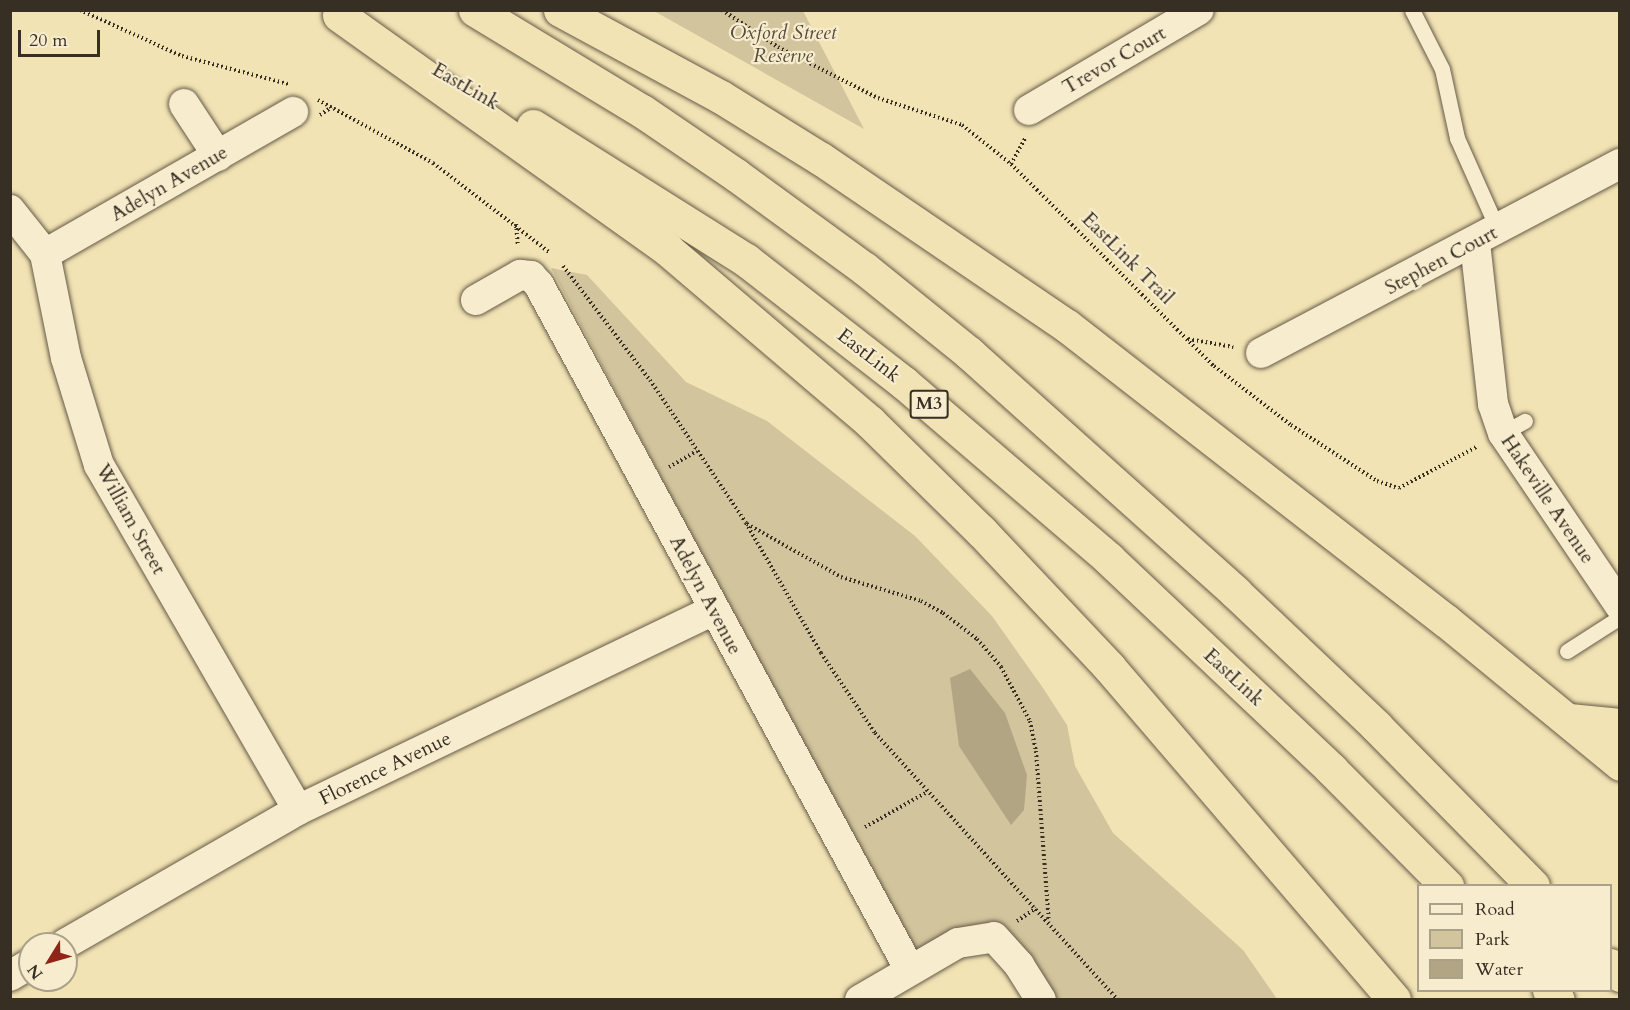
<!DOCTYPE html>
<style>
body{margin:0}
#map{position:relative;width:1630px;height:1010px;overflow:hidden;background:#f2e3b4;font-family:Cardo,serif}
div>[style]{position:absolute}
.green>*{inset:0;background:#d2c49c}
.water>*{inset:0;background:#b2a583}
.path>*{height:4px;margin-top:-2px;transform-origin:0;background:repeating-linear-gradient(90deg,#372e24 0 1.5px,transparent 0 4.5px)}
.roads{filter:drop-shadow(0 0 2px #665b48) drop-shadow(0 0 2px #665b48)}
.service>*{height:15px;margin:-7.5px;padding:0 7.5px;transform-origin:7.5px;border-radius:7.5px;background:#f7edce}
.minor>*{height:30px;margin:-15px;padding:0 15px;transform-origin:15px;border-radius:15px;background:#f7edce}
.motorway>*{height:33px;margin:-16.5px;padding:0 16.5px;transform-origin:16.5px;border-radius:16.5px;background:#f2e3b4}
span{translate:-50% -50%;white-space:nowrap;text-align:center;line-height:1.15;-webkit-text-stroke:4.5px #f7edce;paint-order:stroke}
.shield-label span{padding:2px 4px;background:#f7edce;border:2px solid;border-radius:4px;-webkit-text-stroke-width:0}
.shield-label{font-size:18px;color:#372e24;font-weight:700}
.park-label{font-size:20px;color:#564c3c;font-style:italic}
.street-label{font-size:20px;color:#372e24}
.frame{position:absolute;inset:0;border:12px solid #372e24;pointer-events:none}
.legend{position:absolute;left:1417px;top:884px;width:195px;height:108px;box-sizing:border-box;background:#f7edce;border:2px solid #aaa18a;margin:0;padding:8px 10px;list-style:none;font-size:18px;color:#372e24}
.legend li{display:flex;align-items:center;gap:12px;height:30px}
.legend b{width:30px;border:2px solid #aaa18a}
.north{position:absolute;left:18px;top:932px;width:60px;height:60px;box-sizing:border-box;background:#f7edce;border:2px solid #aaa18a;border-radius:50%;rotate:233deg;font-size:16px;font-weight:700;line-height:24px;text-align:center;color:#372e24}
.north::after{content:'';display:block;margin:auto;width:21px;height:27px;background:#8f2418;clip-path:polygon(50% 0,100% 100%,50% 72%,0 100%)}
.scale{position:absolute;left:18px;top:30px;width:82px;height:27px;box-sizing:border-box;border:3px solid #372e24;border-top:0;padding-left:8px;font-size:18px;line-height:21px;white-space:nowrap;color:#372e24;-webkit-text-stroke:4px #f7edce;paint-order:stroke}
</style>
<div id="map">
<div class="green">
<i style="clip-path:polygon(654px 11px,803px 11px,864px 129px)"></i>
<i style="clip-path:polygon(551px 268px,587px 275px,686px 382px,767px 421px,915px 536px,992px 616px,1043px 688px,1067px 725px,1075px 766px,1113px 833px,1243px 950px,1277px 999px,1055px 999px,996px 925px,913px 957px)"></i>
</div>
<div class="water">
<i style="clip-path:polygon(970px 669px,1005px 713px,1027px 775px,1024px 810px,1011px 825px,959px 746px,950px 678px)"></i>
</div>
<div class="path">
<i style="left:80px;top:10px;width:112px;rotate:24.3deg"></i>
<i style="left:182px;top:56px;width:110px;rotate:14.8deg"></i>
<i style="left:722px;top:10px;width:67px;rotate:33.5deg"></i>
<i style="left:778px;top:47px;width:112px;rotate:27deg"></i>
<i style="left:878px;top:98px;width:88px;rotate:17.8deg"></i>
<i style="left:962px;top:125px;width:63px;rotate:38.5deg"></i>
<i style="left:1011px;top:164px;width:286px;rotate:44.9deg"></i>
<i style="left:1214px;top:366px;width:97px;rotate:37.5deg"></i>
<i style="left:1291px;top:425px;width:103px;rotate:33.1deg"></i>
<i style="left:1377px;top:481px;width:23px;rotate:18deg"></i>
<i style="left:1399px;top:488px;width:89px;rotate:-28deg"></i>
<i style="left:318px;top:100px;width:131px;rotate:28.7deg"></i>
<i style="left:433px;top:163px;width:146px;rotate:37.5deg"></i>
<i style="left:320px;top:115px;width:14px;rotate:-34deg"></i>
<i style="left:1011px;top:164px;width:29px;rotate:-61deg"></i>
<i style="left:516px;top:224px;width:22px;rotate:85deg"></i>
<i style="left:563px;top:266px;width:143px;rotate:52.7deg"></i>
<i style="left:650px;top:380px;width:172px;rotate:56.1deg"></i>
<i style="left:746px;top:523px;width:150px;rotate:60deg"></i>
<i style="left:821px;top:653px;width:97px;rotate:56deg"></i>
<i style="left:875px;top:733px;width:361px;rotate:47.7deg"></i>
<i style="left:1188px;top:339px;width:46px;rotate:10.1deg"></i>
<i style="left:669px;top:467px;width:32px;rotate:-30deg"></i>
<i style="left:747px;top:524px;width:108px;rotate:29.4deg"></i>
<i style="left:841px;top:577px;width:84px;rotate:16.7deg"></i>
<i style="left:921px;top:601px;width:25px;rotate:29deg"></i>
<i style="left:943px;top:613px;width:43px;rotate:37.4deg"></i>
<i style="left:977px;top:639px;width:37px;rotate:49deg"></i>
<i style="left:1001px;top:667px;width:61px;rotate:61.8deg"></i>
<i style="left:1030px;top:721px;width:31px;rotate:79deg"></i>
<i style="left:1036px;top:751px;width:171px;rotate:85.7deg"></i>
<i style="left:865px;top:827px;width:71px;rotate:-29.4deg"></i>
<i style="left:1017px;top:921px;width:23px;rotate:-34deg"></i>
</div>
<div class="roads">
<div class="service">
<i style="left:1412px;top:10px;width:66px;rotate:63deg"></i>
<i style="left:1442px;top:69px;width:71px;rotate:77.7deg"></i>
<i style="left:1457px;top:138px;width:101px;rotate:66deg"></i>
<i style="left:1503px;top:433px;width:25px;rotate:-29deg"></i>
<i style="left:1567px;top:651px;width:63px;rotate:-32.7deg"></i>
</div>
<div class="minor">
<i style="left:184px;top:104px;width:62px;rotate:56.8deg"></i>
<i style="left:1029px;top:110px;width:197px;rotate:-30.5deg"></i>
<i style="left:10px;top:210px;width:56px;rotate:51.5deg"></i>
<i style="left:45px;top:254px;width:106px;rotate:78.6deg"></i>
<i style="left:66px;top:358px;width:112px;rotate:72.9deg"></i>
<i style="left:99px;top:465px;width:398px;rotate:60deg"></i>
<i style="left:1475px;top:243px;width:162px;rotate:83.6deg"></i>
<i style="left:1493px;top:404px;width:31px;rotate:71deg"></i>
<i style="left:1503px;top:433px;width:209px;rotate:55.9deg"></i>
<i style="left:45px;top:254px;width:286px;rotate:-29.8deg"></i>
<i style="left:476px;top:300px;width:51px;rotate:-29.6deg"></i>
<i style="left:520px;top:275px;width:11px;rotate:5deg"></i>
<i style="left:531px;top:276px;width:12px;rotate:48deg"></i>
<i style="left:539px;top:285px;width:779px;rotate:61.56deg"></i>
<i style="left:1261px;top:353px;width:406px;rotate:-27.8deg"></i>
<i style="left:65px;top:944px;width:269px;rotate:-29.9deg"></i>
<i style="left:298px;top:810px;width:462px;rotate:-25.7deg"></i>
<i style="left:10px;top:976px;width:23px;rotate:-31deg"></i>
<i style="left:860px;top:1000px;width:113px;rotate:-30.2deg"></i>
<i style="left:958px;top:943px;width:36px;rotate:-9deg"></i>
<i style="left:994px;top:937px;width:38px;rotate:48deg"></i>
<i style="left:1019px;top:965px;width:41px;rotate:57.8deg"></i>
</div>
<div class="motorway">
<i style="left:475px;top:10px;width:195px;rotate:31.2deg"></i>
<i style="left:642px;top:111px;width:114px;rotate:34.2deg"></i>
<i style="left:736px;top:175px;width:160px;rotate:36.1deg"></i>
<i style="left:865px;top:269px;width:134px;rotate:38.9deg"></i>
<i style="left:969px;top:353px;width:358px;rotate:41.9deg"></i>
<i style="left:1235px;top:592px;width:195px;rotate:43.5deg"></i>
<i style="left:1376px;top:726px;width:224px;rotate:45.5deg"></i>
<i style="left:560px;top:10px;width:183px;rotate:28.4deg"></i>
<i style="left:721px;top:97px;width:118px;rotate:31.8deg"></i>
<i style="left:821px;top:159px;width:297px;rotate:34.2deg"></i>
<i style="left:1067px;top:326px;width:479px;rotate:37.9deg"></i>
<i style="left:1445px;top:620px;width:227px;rotate:39.4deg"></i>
<i style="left:339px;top:15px;width:404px;rotate:35.5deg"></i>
<i style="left:668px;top:250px;width:265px;rotate:40.4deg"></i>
<i style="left:870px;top:422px;width:156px;rotate:44.5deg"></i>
<i style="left:981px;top:531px;width:187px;rotate:46.7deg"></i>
<i style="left:1109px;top:667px;width:438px;rotate:49.4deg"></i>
<i style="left:533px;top:126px;width:252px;rotate:32.2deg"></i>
<i style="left:746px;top:260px;width:200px;rotate:37.9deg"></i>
<i style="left:904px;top:383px;width:270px;rotate:40.6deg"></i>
<i style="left:1109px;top:559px;width:306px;rotate:43.4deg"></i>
<i style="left:1331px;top:769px;width:165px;rotate:45.2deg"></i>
<i style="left:1569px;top:720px;width:51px;rotate:5.6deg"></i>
<i style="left:1610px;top:965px;width:14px;rotate:45deg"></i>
<i style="left:1549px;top:990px;width:13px;rotate:48deg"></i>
</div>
</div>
<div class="shield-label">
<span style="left:929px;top:404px">M3</span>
</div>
<div class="park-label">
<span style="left:783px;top:44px">Oxford Street<br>Reserve</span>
</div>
<div class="street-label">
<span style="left:1114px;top:60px;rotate:-30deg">Trevor Court</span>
<span style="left:466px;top:86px;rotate:30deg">EastLink</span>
<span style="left:169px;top:183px;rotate:-30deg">Adelyn Avenue</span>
<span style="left:1128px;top:258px;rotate:45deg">EastLink Trail</span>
<span style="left:1441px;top:260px;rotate:-28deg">Stephen Court</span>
<span style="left:869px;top:355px;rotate:38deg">EastLink</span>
<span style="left:1548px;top:499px;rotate:56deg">Hakeville Avenue</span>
<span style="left:131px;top:519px;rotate:61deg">William Street</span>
<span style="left:706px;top:595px;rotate:62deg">Adelyn Avenue</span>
<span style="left:1234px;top:677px;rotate:43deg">EastLink</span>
<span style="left:385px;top:768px;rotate:-26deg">Florence Avenue</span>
</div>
<div class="frame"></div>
<ul class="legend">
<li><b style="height:8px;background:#f7edce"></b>Road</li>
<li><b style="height:16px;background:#d2c49c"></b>Park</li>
<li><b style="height:16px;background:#b2a583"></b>Water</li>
</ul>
<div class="north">N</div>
<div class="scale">20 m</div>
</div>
